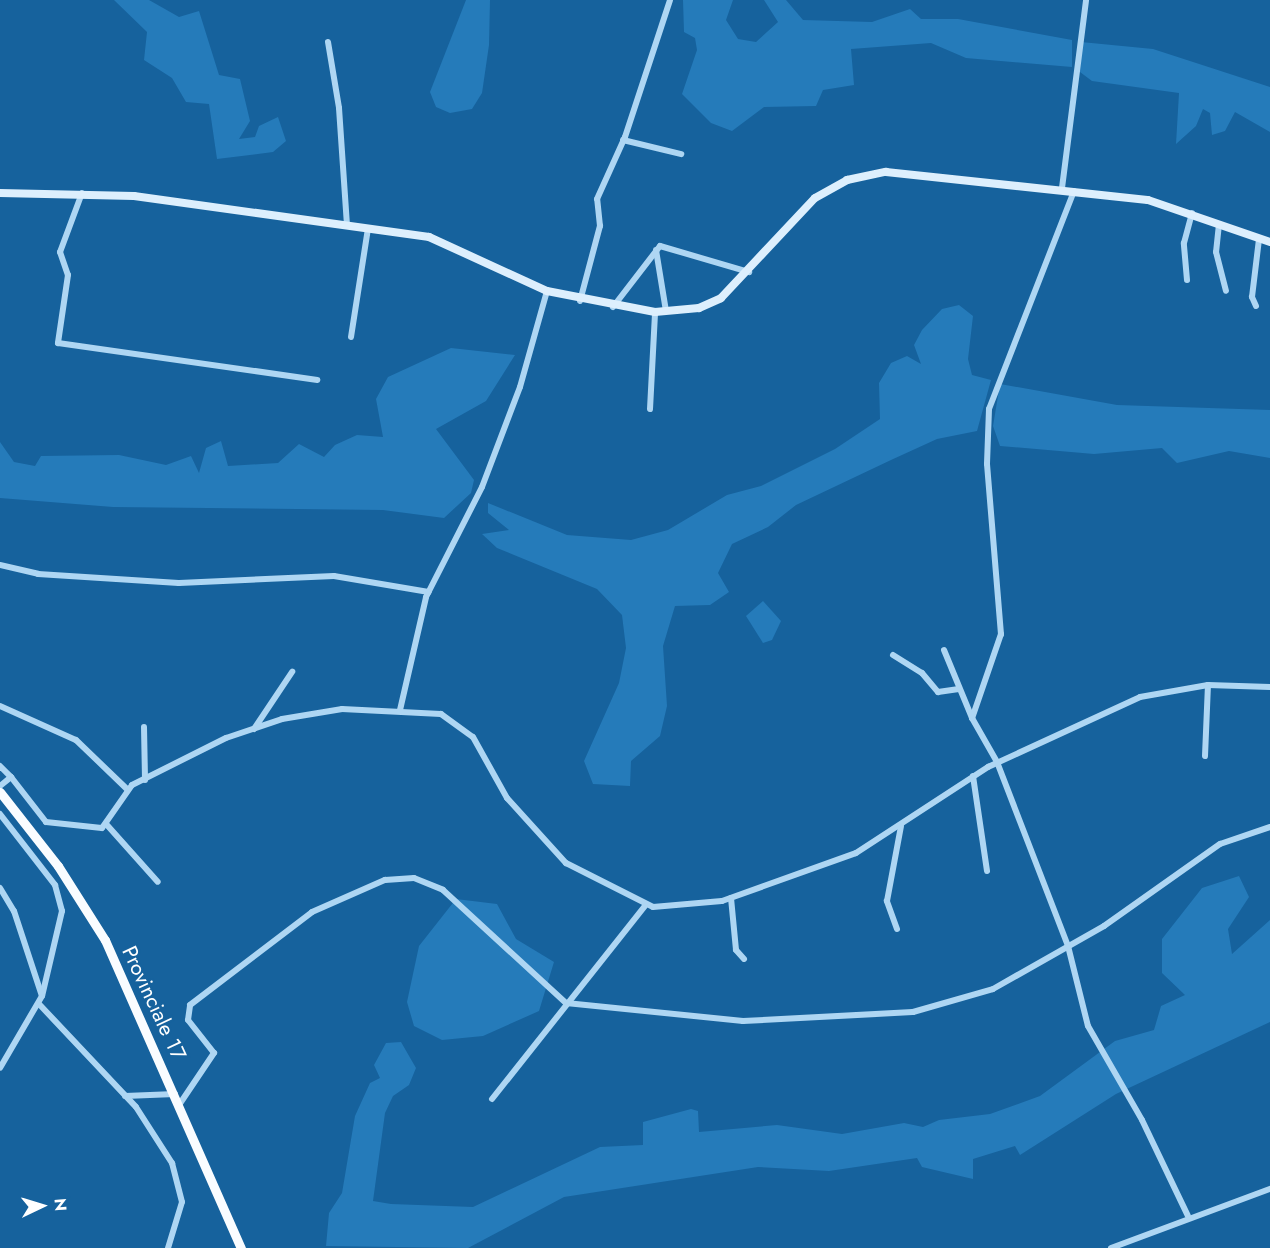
<!DOCTYPE html>
<style>
body{margin:0}
#map{position:relative;width:1270px;height:1248px;overflow:hidden;background:#16629d;font-family:Jost,sans-serif}
div>[style]{position:absolute}
.green>*{inset:0;background:#257bba}
.street>*{height:6px;margin:-3px;padding:0 3px;transform-origin:3px;border-radius:3px;background:#aed6f3}
.secondary>*{height:8px;margin:-4px;padding:0 4px;transform-origin:4px;border-radius:4px;background:#ddeffd}
.primary>*{height:9px;margin:-4.5px;padding:0 4.5px;transform-origin:4.5px;border-radius:4.5px;background:#f9fcff}
span{translate:-50% -50%;white-space:nowrap;text-align:center;line-height:1.15;-webkit-text-stroke:4.5px #16629d;paint-order:stroke}
.street-label{font-size:21px;color:#fff}
.north{position:absolute;left:12px;top:1176px;width:60px;height:60px;-webkit-text-stroke:4px #16629d;paint-order:stroke;rotate:86deg;font-size:16px;font-weight:700;line-height:24px;text-align:center;color:#fff}
.north::after{content:'';display:block;margin:auto;width:21px;height:27px;background:#fff;clip-path:polygon(50% 0,100% 100%,50% 72%,0 100%)}
</style>
<div id="map">
<div class="green">
<i style="clip-path:polygon(114px 0,149px 0,179px 17px,199px 11px,219px 75px,240px 79px,250px 121px,239px 139px,255px 137px,259px 126px,278px 117px,286px 141px,273px 152px,217px 159px,209px 104px,186px 102px,172px 78px,144px 60px,147px 32px)"></i>
<i style="clip-path:polygon(466px 0,490px 0,489px 45px,482px 93px,472px 109px,450px 113px,436px 107px,430px 92px)"></i>
<i style="clip-path:polygon(683px 0,733px 0,726px 20px,738px 39px,756px 42px,778px 22px,764px 0,786px 0,803px 20px,872px 22px,910px 9px,921px 19px,958px 19px,1072px 40px,1072px 67px,966px 58px,931px 43px,851px 49px,854px 85px,823px 90px,816px 106px,764px 107px,732px 131px,711px 123px,682px 94px,697px 50px,695px 38px,684px 32px)"></i>
<i style="clip-path:polygon(1081px 42px,1153px 49px,1270px 87px,1270px 132px,1235px 112px,1225px 131px,1212px 135px,1210px 113px,1203px 109px,1196px 126px,1176px 144px,1179px 93px,1092px 81px,1080px 72px)"></i>
<i style="clip-path:polygon(959px 305px,973px 316px,968px 359px,972px 375px,991px 380px,977px 431px,937px 439px,891px 460px,796px 505px,768px 527px,732px 544px,718px 573px,729px 592px,710px 605px,675px 606px,663px 646px,667px 706px,660px 736px,631px 761px,630px 786px,593px 784px,584px 761px,619px 683px,626px 648px,622px 615px,597px 589px,497px 548px,482px 534px,509px 530px,488px 513px,488px 503px,567px 535px,631px 540px,668px 530px,727px 495px,761px 486px,835px 449px,880px 419px,879px 383px,891px 363px,907px 356px,921px 364px,914px 345px,922px 330px,942px 309px)"></i>
<i style="clip-path:polygon(451px 348px,515px 355px,486px 401px,436px 429px,474px 480px,471px 493px,444px 518px,383px 510px,113px 507px,0 498px,0 442px,14px 462px,35px 466px,41px 456px,119px 455px,166px 465px,191px 456px,199px 473px,206px 448px,221px 441px,228px 466px,278px 463px,299px 444px,324px 457px,335px 445px,357px 435px,383px 437px,376px 399px,388px 377px)"></i>
<i style="clip-path:polygon(1000px 384px,1117px 405px,1270px 410px,1270px 458px,1229px 451px,1177px 463px,1162px 448px,1094px 454px,1000px 446px,993px 426px)"></i>
<i style="clip-path:polygon(763px 601px,781px 621px,772px 640px,763px 643px,746px 616px)"></i>
<i style="clip-path:polygon(1239px 876px,1249px 897px,1228px 929px,1232px 954px,1270px 920px,1270px 1022px,1116px 1094px,1020px 1155px,1015px 1146px,973px 1159px,973px 1179px,922px 1167px,917px 1158px,829px 1171px,758px 1167px,564px 1197px,468px 1248px,326px 1246px,329px 1213px,342px 1193px,355px 1116px,370px 1083px,380px 1078px,374px 1065px,386px 1043px,401px 1042px,416px 1068px,409px 1085px,393px 1096px,385px 1113px,373px 1201px,391px 1204px,473px 1207px,600px 1147px,643px 1145px,643px 1122px,691px 1109px,698px 1111px,699px 1132px,777px 1125px,842px 1134px,904px 1123px,923px 1127px,939px 1120px,990px 1114px,1040px 1096px,1115px 1041px,1154px 1030px,1161px 1006px,1185px 995px,1162px 973px,1162px 939px,1202px 888px)"></i>
<i style="clip-path:polygon(456px 899px,497px 904px,516px 939px,554px 962px,539px 1011px,483px 1036px,442px 1040px,414px 1026px,407px 1002px,419px 946px)"></i>
</div>
<div class="street">
<i style="left:328px;top:42px;width:67px;rotate:80.5deg"></i>
<i style="left:339px;top:108px;width:116px;rotate:86.1deg"></i>
<i style="left:623px;top:140px;width:60px;rotate:13.6deg"></i>
<i style="left:1062px;top:188px;width:190px;rotate:-82.7deg"></i>
<i style="left:1074px;top:191px;width:234px;rotate:111.3deg"></i>
<i style="left:989px;top:409px;width:55px;rotate:92.1deg"></i>
<i style="left:987px;top:464px;width:171px;rotate:85.3deg"></i>
<i style="left:1001px;top:634px;width:89px;rotate:109deg"></i>
<i style="left:972px;top:718px;width:51px;rotate:60.4deg"></i>
<i style="left:997px;top:762px;width:197px;rotate:68.9deg"></i>
<i style="left:1068px;top:946px;width:82px;rotate:76deg"></i>
<i style="left:1088px;top:1026px;width:108px;rotate:60.1deg"></i>
<i style="left:1142px;top:1120px;width:106px;rotate:64.4deg"></i>
<i style="left:82px;top:193px;width:63px;rotate:110.4deg"></i>
<i style="left:60px;top:252px;width:24px;rotate:71deg"></i>
<i style="left:68px;top:275px;width:69px;rotate:98.4deg"></i>
<i style="left:58px;top:343px;width:262px;rotate:8.1deg"></i>
<i style="left:1219px;top:224px;width:28px;rotate:96deg"></i>
<i style="left:1216px;top:252px;width:40px;rotate:75.6deg"></i>
<i style="left:656px;top:250px;width:62px;rotate:80.7deg"></i>
<i style="left:1187px;top:280px;width:37px;rotate:-95deg"></i>
<i style="left:1184px;top:243px;width:31px;rotate:-75deg"></i>
<i style="left:580px;top:301px;width:78px;rotate:-75.1deg"></i>
<i style="left:600px;top:226px;width:27px;rotate:-96deg"></i>
<i style="left:597px;top:199px;width:68px;rotate:-65.7deg"></i>
<i style="left:625px;top:137px;width:144px;rotate:-71.8deg"></i>
<i style="left:1256px;top:306px;width:10px;rotate:-114deg"></i>
<i style="left:1252px;top:297px;width:58px;rotate:-83.1deg"></i>
<i style="left:613px;top:307px;width:77px;rotate:-52.4deg"></i>
<i style="left:660px;top:246px;width:93px;rotate:16.3deg"></i>
<i style="left:351px;top:337px;width:110px;rotate:-81.1deg"></i>
<i style="left:650px;top:409px;width:97px;rotate:-87deg"></i>
<i style="left:0;top:565px;width:39px;rotate:13deg"></i>
<i style="left:38px;top:574px;width:141px;rotate:3.7deg"></i>
<i style="left:179px;top:583px;width:155px;rotate:-2.6deg"></i>
<i style="left:334px;top:576px;width:96px;rotate:9.6deg"></i>
<i style="left:944px;top:650px;width:74px;rotate:67.6deg"></i>
<i style="left:893px;top:655px;width:34px;rotate:32deg"></i>
<i style="left:922px;top:673px;width:25px;rotate:50deg"></i>
<i style="left:938px;top:692px;width:21px;rotate:-8deg"></i>
<i style="left:0;top:706px;width:83px;rotate:24.1deg"></i>
<i style="left:76px;top:740px;width:71px;rotate:43.9deg"></i>
<i style="left:400px;top:710px;width:116px;rotate:-77deg"></i>
<i style="left:426px;top:597px;width:123px;rotate:-63deg"></i>
<i style="left:482px;top:487px;width:107px;rotate:-69.2deg"></i>
<i style="left:520px;top:387px;width:100px;rotate:-74.3deg"></i>
<i style="left:144px;top:727px;width:53px;rotate:88.9deg"></i>
<i style="left:254px;top:729px;width:69px;rotate:-56.3deg"></i>
<i style="left:1205px;top:756px;width:71px;rotate:-87.6deg"></i>
<i style="left:0;top:766px;width:16px;rotate:45deg"></i>
<i style="left:973px;top:776px;width:96px;rotate:81.6deg"></i>
<i style="left:0;top:786px;width:14px;rotate:-39deg"></i>
<i style="left:11px;top:777px;width:57px;rotate:52.1deg"></i>
<i style="left:46px;top:822px;width:56px;rotate:6.1deg"></i>
<i style="left:102px;top:828px;width:52px;rotate:-55.1deg"></i>
<i style="left:132px;top:785px;width:105px;rotate:-26.6deg"></i>
<i style="left:226px;top:738px;width:59px;rotate:-18.7deg"></i>
<i style="left:282px;top:719px;width:61px;rotate:-9.5deg"></i>
<i style="left:342px;top:709px;width:99px;rotate:2.9deg"></i>
<i style="left:441px;top:714px;width:39px;rotate:36deg"></i>
<i style="left:473px;top:737px;width:70px;rotate:60.9deg"></i>
<i style="left:507px;top:798px;width:88px;rotate:47.8deg"></i>
<i style="left:566px;top:863px;width:97px;rotate:26.8deg"></i>
<i style="left:653px;top:907px;width:69px;rotate:-5deg"></i>
<i style="left:722px;top:901px;width:142px;rotate:-19.7deg"></i>
<i style="left:856px;top:853px;width:158px;rotate:-33.1deg"></i>
<i style="left:988px;top:767px;width:167px;rotate:-24.7deg"></i>
<i style="left:1140px;top:697px;width:69px;rotate:-10deg"></i>
<i style="left:1208px;top:685px;width:62px;rotate:1.8deg"></i>
<i style="left:0;top:814px;width:90px;rotate:52.2deg"></i>
<i style="left:55px;top:885px;width:27px;rotate:75deg"></i>
<i style="left:62px;top:911px;width:87px;rotate:103.2deg"></i>
<i style="left:42px;top:996px;width:83px;rotate:120.3deg"></i>
<i style="left:107px;top:825px;width:76px;rotate:48.2deg"></i>
<i style="left:0;top:888px;width:27px;rotate:59deg"></i>
<i style="left:14px;top:911px;width:89px;rotate:71.8deg"></i>
<i style="left:731px;top:898px;width:52px;rotate:84.5deg"></i>
<i style="left:736px;top:950px;width:12px;rotate:48deg"></i>
<i style="left:897px;top:929px;width:30px;rotate:-110deg"></i>
<i style="left:887px;top:901px;width:76px;rotate:-79.4deg"></i>
<i style="left:39px;top:1004px;width:141px;rotate:46.7deg"></i>
<i style="left:136px;top:1107px;width:67px;rotate:57.3deg"></i>
<i style="left:172px;top:1163px;width:40px;rotate:75.6deg"></i>
<i style="left:182px;top:1202px;width:48px;rotate:106.9deg"></i>
<i style="left:125px;top:1096px;width:50px;rotate:-2.3deg"></i>
<i style="left:492px;top:1099px;width:246px;rotate:-51.6deg"></i>
<i style="left:179px;top:1105px;width:63px;rotate:-56.1deg"></i>
<i style="left:214px;top:1053px;width:42px;rotate:-128.2deg"></i>
<i style="left:188px;top:1020px;width:15px;rotate:-82deg"></i>
<i style="left:190px;top:1005px;width:153px;rotate:-37.3deg"></i>
<i style="left:312px;top:912px;width:80px;rotate:-23.7deg"></i>
<i style="left:385px;top:880px;width:29px;rotate:-4deg"></i>
<i style="left:414px;top:878px;width:31px;rotate:22deg"></i>
<i style="left:443px;top:890px;width:167px;rotate:42.6deg"></i>
<i style="left:566px;top:1003px;width:178px;rotate:5.8deg"></i>
<i style="left:743px;top:1021px;width:170px;rotate:-3deg"></i>
<i style="left:913px;top:1012px;width:83px;rotate:-16deg"></i>
<i style="left:993px;top:989px;width:128px;rotate:-29.6deg"></i>
<i style="left:1104px;top:926px;width:142px;rotate:-35.3deg"></i>
<i style="left:1220px;top:844px;width:53px;rotate:-18.8deg"></i>
<i style="left:1111px;top:1248px;width:170px;rotate:-20.4deg"></i>
</div>
<div class="secondary">
<i style="left:0;top:193px;width:134px;rotate:1.3deg"></i>
<i style="left:134px;top:196px;width:298px;rotate:7.9deg"></i>
<i style="left:429px;top:237px;width:130px;rotate:24.6deg"></i>
<i style="left:547px;top:291px;width:110px;rotate:11deg"></i>
<i style="left:655px;top:312px;width:44px;rotate:-5.2deg"></i>
<i style="left:699px;top:308px;width:24px;rotate:-24deg"></i>
<i style="left:721px;top:298px;width:137px;rotate:-46.8deg"></i>
<i style="left:815px;top:198px;width:37px;rotate:-29deg"></i>
<i style="left:847px;top:180px;width:40px;rotate:-12deg"></i>
<i style="left:886px;top:172px;width:263px;rotate:6.1deg"></i>
<i style="left:1148px;top:200px;width:129px;rotate:19deg"></i>
</div>
<div class="primary">
<i style="left:0;top:792px;width:94px;rotate:51.9deg"></i>
<i style="left:58px;top:866px;width:88px;rotate:57.6deg"></i>
<i style="left:105px;top:940px;width:337px;rotate:66.2deg"></i>
</div>
<div class="street-label">
<span style="left:154px;top:1003px;rotate:65deg">Provinciale 17</span>
</div>
<div class="north">N</div>
</div>
